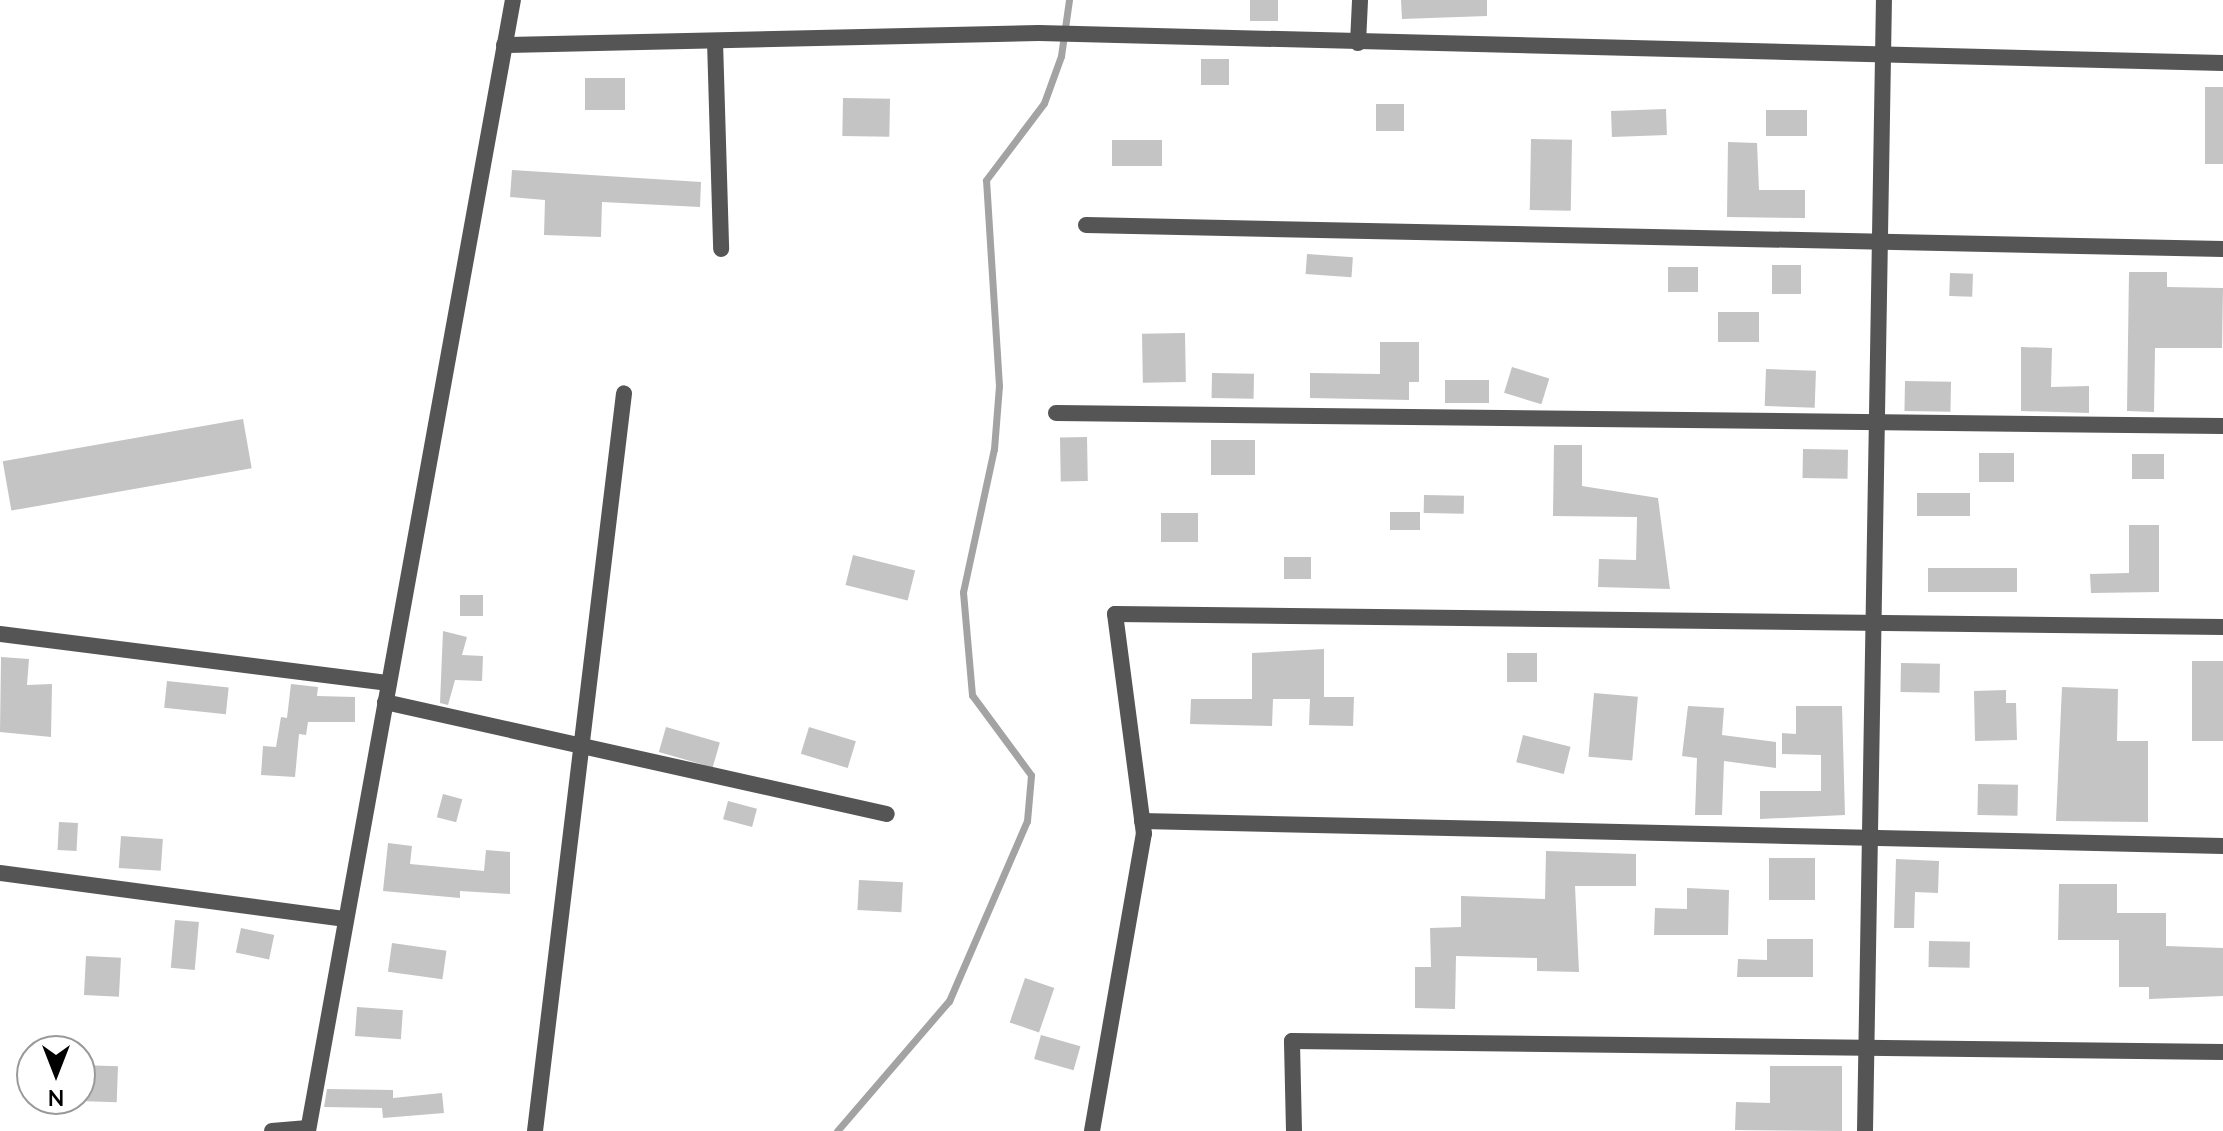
<!DOCTYPE html>
<style>
body{margin:0}
#map{position:relative;width:2223px;height:1131px;overflow:hidden;background:#fff;font-family:"Nunito Sans",sans-serif}
div>[style]{position:absolute}
.stream>*{height:7px;margin:-3.5px;padding:0 3.5px;transform-origin:3.5px;border-radius:3.5px;background:#a3a3a3}
.building>*{inset:0;background:#c4c4c4;transform-origin:0 0}
.minor>*{height:16px;margin:-8px;padding:0 8px;transform-origin:8px;border-radius:8px;background:#555}
span{translate:-50% -50%;white-space:nowrap;text-align:center;line-height:1.15;-webkit-text-stroke:7px #fff;paint-order:stroke}
.north{position:absolute;left:16px;top:1035px;width:80px;height:80px;box-sizing:border-box;background:#fff;border:2px solid #999;border-radius:50%;rotate:180deg;font-size:22px;font-weight:700;line-height:32px;text-align:center;color:#000}
.north::after{content:'';display:block;margin:auto;width:28px;height:36px;background:#000;clip-path:polygon(50% 0,100% 100%,50% 72%,0 100%)}
</style>
<div id="map">
<div class="stream">
<i style="left:837px;top:1131px;width:172px;rotate:-49.3deg"></i>
<i style="left:949px;top:1001px;width:196px;rotate:-66.6deg"></i>
<i style="left:1027px;top:821px;width:46px;rotate:-85deg"></i>
<i style="left:1031px;top:775px;width:99px;rotate:-126.4deg"></i>
<i style="left:972px;top:695px;width:103px;rotate:-95deg"></i>
<i style="left:963px;top:592px;width:146px;rotate:-77.8deg"></i>
<i style="left:994px;top:449px;width:63px;rotate:-85.5deg"></i>
<i style="left:999px;top:386px;width:206px;rotate:-93.6deg"></i>
<i style="left:986px;top:180px;width:96px;rotate:-53deg"></i>
<i style="left:1044px;top:103px;width:50px;rotate:-70.1deg"></i>
<i style="left:1061px;top:56px;width:57px;rotate:-81.9deg"></i>
</div>
<div class="building">
<i style="left:1250px;top:0;width:28px;height:21px"></i>
<i style="clip-path:polygon(1401px 0,1487px 0,1487px 16px,1402px 19px)"></i>
<i style="left:1229px;top:59px;width:26px;height:28px;rotate:90deg"></i>
<i style="left:585px;top:78px;width:40px;height:32px"></i>
<i style="left:2205px;top:87px;width:18px;height:77px"></i>
<i style="left:843px;top:98px;width:47px;height:38px;rotate:1deg"></i>
<i style="left:1404px;top:104px;width:27px;height:28px;rotate:90deg"></i>
<i style="left:1666px;top:109px;width:26px;height:55px;rotate:88deg"></i>
<i style="left:1766px;top:110px;width:41px;height:26px"></i>
<i style="left:1531px;top:139px;width:41px;height:71px;rotate:1deg"></i>
<i style="left:1112px;top:140px;width:50px;height:26px"></i>
<i style="clip-path:polygon(1728px 142px,1757px 143px,1759px 190px,1805px 190px,1805px 218px,1727px 217px)"></i>
<i style="clip-path:polygon(512px 170px,701px 182px,700px 207px,602px 202px,601px 237px,544px 235px,545px 200px,510px 197px)"></i>
<i style="left:1307px;top:254px;width:46px;height:20px;rotate:4deg"></i>
<i style="left:1772px;top:265px;width:29px;height:29px"></i>
<i style="left:1668px;top:267px;width:30px;height:25px"></i>
<i style="clip-path:polygon(2129px 272px,2167px 272px,2167px 287px,2223px 288px,2222px 348px,2155px 348px,2154px 412px,2127px 411px)"></i>
<i style="left:1950px;top:273px;width:23px;height:23px;rotate:2deg"></i>
<i style="left:1718px;top:312px;width:41px;height:30px"></i>
<i style="left:1185px;top:333px;width:49px;height:43px;rotate:89deg"></i>
<i style="clip-path:polygon(1380px 342px,1419px 342px,1419px 382px,1409px 382px,1409px 400px,1310px 398px,1310px 373px,1380px 374px)"></i>
<i style="clip-path:polygon(2021px 347px,2052px 348px,2051px 387px,2089px 386px,2089px 413px,2021px 411px)"></i>
<i style="left:1512px;top:367px;width:39px;height:27px;rotate:17deg"></i>
<i style="left:1766px;top:369px;width:50px;height:37px;rotate:2deg"></i>
<i style="left:1212px;top:373px;width:42px;height:25px;rotate:1deg"></i>
<i style="left:1445px;top:380px;width:44px;height:23px"></i>
<i style="left:1905px;top:381px;width:46px;height:30px;rotate:1deg"></i>
<i style="left:243px;top:419px;width:50px;height:244px;rotate:80deg"></i>
<i style="left:1087px;top:437px;width:44px;height:27px;rotate:89deg"></i>
<i style="left:1211px;top:440px;width:44px;height:35px"></i>
<i style="clip-path:polygon(1554px 445px,1582px 445px,1582px 486px,1658px 498px,1670px 589px,1598px 587px,1599px 559px,1636px 560px,1637px 517px,1553px 516px)"></i>
<i style="left:1803px;top:449px;width:45px;height:29px;rotate:1deg"></i>
<i style="left:1979px;top:453px;width:35px;height:29px"></i>
<i style="left:2132px;top:454px;width:32px;height:25px"></i>
<i style="left:1917px;top:493px;width:53px;height:23px"></i>
<i style="left:1424px;top:495px;width:40px;height:18px;rotate:1deg"></i>
<i style="left:1390px;top:512px;width:30px;height:18px"></i>
<i style="left:1198px;top:513px;width:29px;height:37px;rotate:90deg"></i>
<i style="clip-path:polygon(2129px 525px,2159px 525px,2159px 592px,2091px 593px,2090px 574px,2129px 573px)"></i>
<i style="left:853px;top:555px;width:64px;height:31px;rotate:14deg"></i>
<i style="left:1284px;top:557px;width:27px;height:22px"></i>
<i style="left:1928px;top:568px;width:89px;height:24px"></i>
<i style="left:460px;top:595px;width:23px;height:21px"></i>
<i style="clip-path:polygon(443px 631px,467px 637px,462px 655px,483px 656px,482px 681px,455px 680px,448px 705px,440px 703px)"></i>
<i style="clip-path:polygon(1324px 649px,1324px 697px,1354px 697px,1353px 726px,1309px 725px,1310px 699px,1273px 699px,1272px 726px,1190px 724px,1191px 699px,1252px 699px,1252px 653px)"></i>
<i style="left:1507px;top:653px;width:30px;height:29px"></i>
<i style="clip-path:polygon(1px 657px,29px 659px,27px 685px,52px 684px,51px 737px,0 732px)"></i>
<i style="left:2192px;top:661px;width:31px;height:80px"></i>
<i style="left:1901px;top:663px;width:39px;height:29px;rotate:1deg"></i>
<i style="left:167px;top:681px;width:62px;height:27px;rotate:6deg"></i>
<i style="clip-path:polygon(291px 684px,318px 687px,317px 696px,355px 697px,355px 722px,308px 722px,306px 735px,299px 734px,295px 777px,261px 775px,263px 746px,276px 747px,281px 717px,287px 718px)"></i>
<i style="clip-path:polygon(2062px 687px,2118px 689px,2117px 741px,2148px 741px,2148px 822px,2056px 821px)"></i>
<i style="clip-path:polygon(2006px 690px,2006px 703px,2016px 703px,2017px 740px,1975px 741px,1974px 691px)"></i>
<i style="left:1594px;top:693px;width:44px;height:64px;rotate:5deg"></i>
<i style="clip-path:polygon(1688px 706px,1724px 708px,1722px 735px,1776px 742px,1776px 768px,1724px 761px,1722px 815px,1695px 815px,1697px 758px,1682px 756px)"></i>
<i style="clip-path:polygon(1796px 706px,1842px 706px,1845px 815px,1760px 819px,1760px 791px,1821px 791px,1821px 755px,1782px 754px,1782px 733px,1796px 734px)"></i>
<i style="left:666px;top:727px;width:56px;height:26px;rotate:16deg"></i>
<i style="left:809px;top:727px;width:49px;height:28px;rotate:17deg"></i>
<i style="left:1523px;top:735px;width:49px;height:28px;rotate:14deg"></i>
<i style="left:1978px;top:784px;width:40px;height:31px;rotate:1deg"></i>
<i style="left:443px;top:794px;width:20px;height:24px;rotate:15deg"></i>
<i style="left:728px;top:801px;width:30px;height:19px;rotate:15deg"></i>
<i style="left:59px;top:822px;width:19px;height:28px;rotate:3deg"></i>
<i style="left:121px;top:836px;width:42px;height:32px;rotate:4deg"></i>
<i style="clip-path:polygon(388px 843px,412px 846px,410px 864px,484px 871px,486px 850px,510px 852px,510px 894px,460px 891px,460px 898px,383px 891px)"></i>
<i style="clip-path:polygon(1546px 851px,1636px 854px,1636px 886px,1575px 886px,1579px 972px,1537px 971px,1537px 958px,1456px 956px,1455px 1009px,1415px 1008px,1415px 967px,1431px 967px,1430px 928px,1461px 927px,1461px 896px,1545px 899px)"></i>
<i style="left:1769px;top:858px;width:46px;height:42px"></i>
<i style="clip-path:polygon(1896px 859px,1939px 861px,1938px 893px,1915px 892px,1914px 928px,1894px 928px)"></i>
<i style="left:859px;top:880px;width:44px;height:30px;rotate:3deg"></i>
<i style="clip-path:polygon(2059px 884px,2117px 884px,2117px 913px,2166px 913px,2166px 946px,2223px 948px,2223px 996px,2149px 999px,2149px 987px,2119px 987px,2119px 940px,2058px 940px)"></i>
<i style="clip-path:polygon(1687px 888px,1729px 890px,1728px 935px,1654px 935px,1655px 908px,1687px 909px)"></i>
<i style="left:175px;top:920px;width:24px;height:48px;rotate:5deg"></i>
<i style="left:241px;top:928px;width:34px;height:25px;rotate:12deg"></i>
<i style="clip-path:polygon(1767px 939px,1813px 939px,1813px 977px,1737px 977px,1738px 959px,1767px 960px)"></i>
<i style="left:1929px;top:941px;width:41px;height:26px;rotate:1deg"></i>
<i style="left:392px;top:943px;width:55px;height:29px;rotate:8deg"></i>
<i style="left:86px;top:956px;width:35px;height:39px;rotate:3deg"></i>
<i style="left:1025px;top:978px;width:31px;height:47px;rotate:19deg"></i>
<i style="left:357px;top:1007px;width:46px;height:29px;rotate:4deg"></i>
<i style="left:1041px;top:1035px;width:41px;height:25px;rotate:16deg"></i>
<i style="left:80px;top:1065px;width:38px;height:36px;rotate:2deg"></i>
<i style="clip-path:polygon(1770px 1066px,1842px 1066px,1842px 1131px,1735px 1130px,1736px 1102px,1770px 1103px)"></i>
<i style="clip-path:polygon(327px 1089px,393px 1090px,393px 1098px,442px 1093px,444px 1113px,383px 1118px,382px 1108px,324px 1107px)"></i>
</div>
<div class="minor">
<i style="left:715px;top:41px;width:208px;rotate:88.3deg"></i>
<i style="left:1358px;top:43px;width:43px;rotate:-87.3deg"></i>
<i style="left:504px;top:45px;width:535px;rotate:-1.28deg"></i>
<i style="left:1039px;top:33px;width:1184px;rotate:1.45deg"></i>
<i style="left:1086px;top:225px;width:1137px;rotate:1.21deg"></i>
<i style="left:1056px;top:413px;width:1167px;rotate:0.64deg"></i>
<i style="left:0;top:634px;width:392px;rotate:7.2deg"></i>
<i style="left:385px;top:702px;width:514px;rotate:12.58deg"></i>
<i style="left:1142px;top:821px;width:1081px;rotate:1.32deg"></i>
<i style="left:0;top:873px;width:349px;rotate:7.6deg"></i>
<i style="left:272px;top:1131px;width:36px;rotate:-5deg"></i>
<i style="left:308px;top:1131px;width:1149px;rotate:-79.73deg"></i>
<i style="left:535px;top:1131px;width:743px;rotate:-83.12deg"></i>
<i style="left:1092px;top:1131px;width:302px;rotate:-80.1deg"></i>
<i style="left:1144px;top:834px;width:222px;rotate:-97.5deg"></i>
<i style="left:1115px;top:614px;width:1108px;rotate:0.67deg"></i>
<i style="left:1294px;top:1131px;width:90px;rotate:-91.3deg"></i>
<i style="left:1292px;top:1041px;width:931px;rotate:0.68deg"></i>
<i style="left:1865px;top:1131px;width:1131px;rotate:-89.04deg"></i>
</div>
<div class="north">N</div>
</div>
